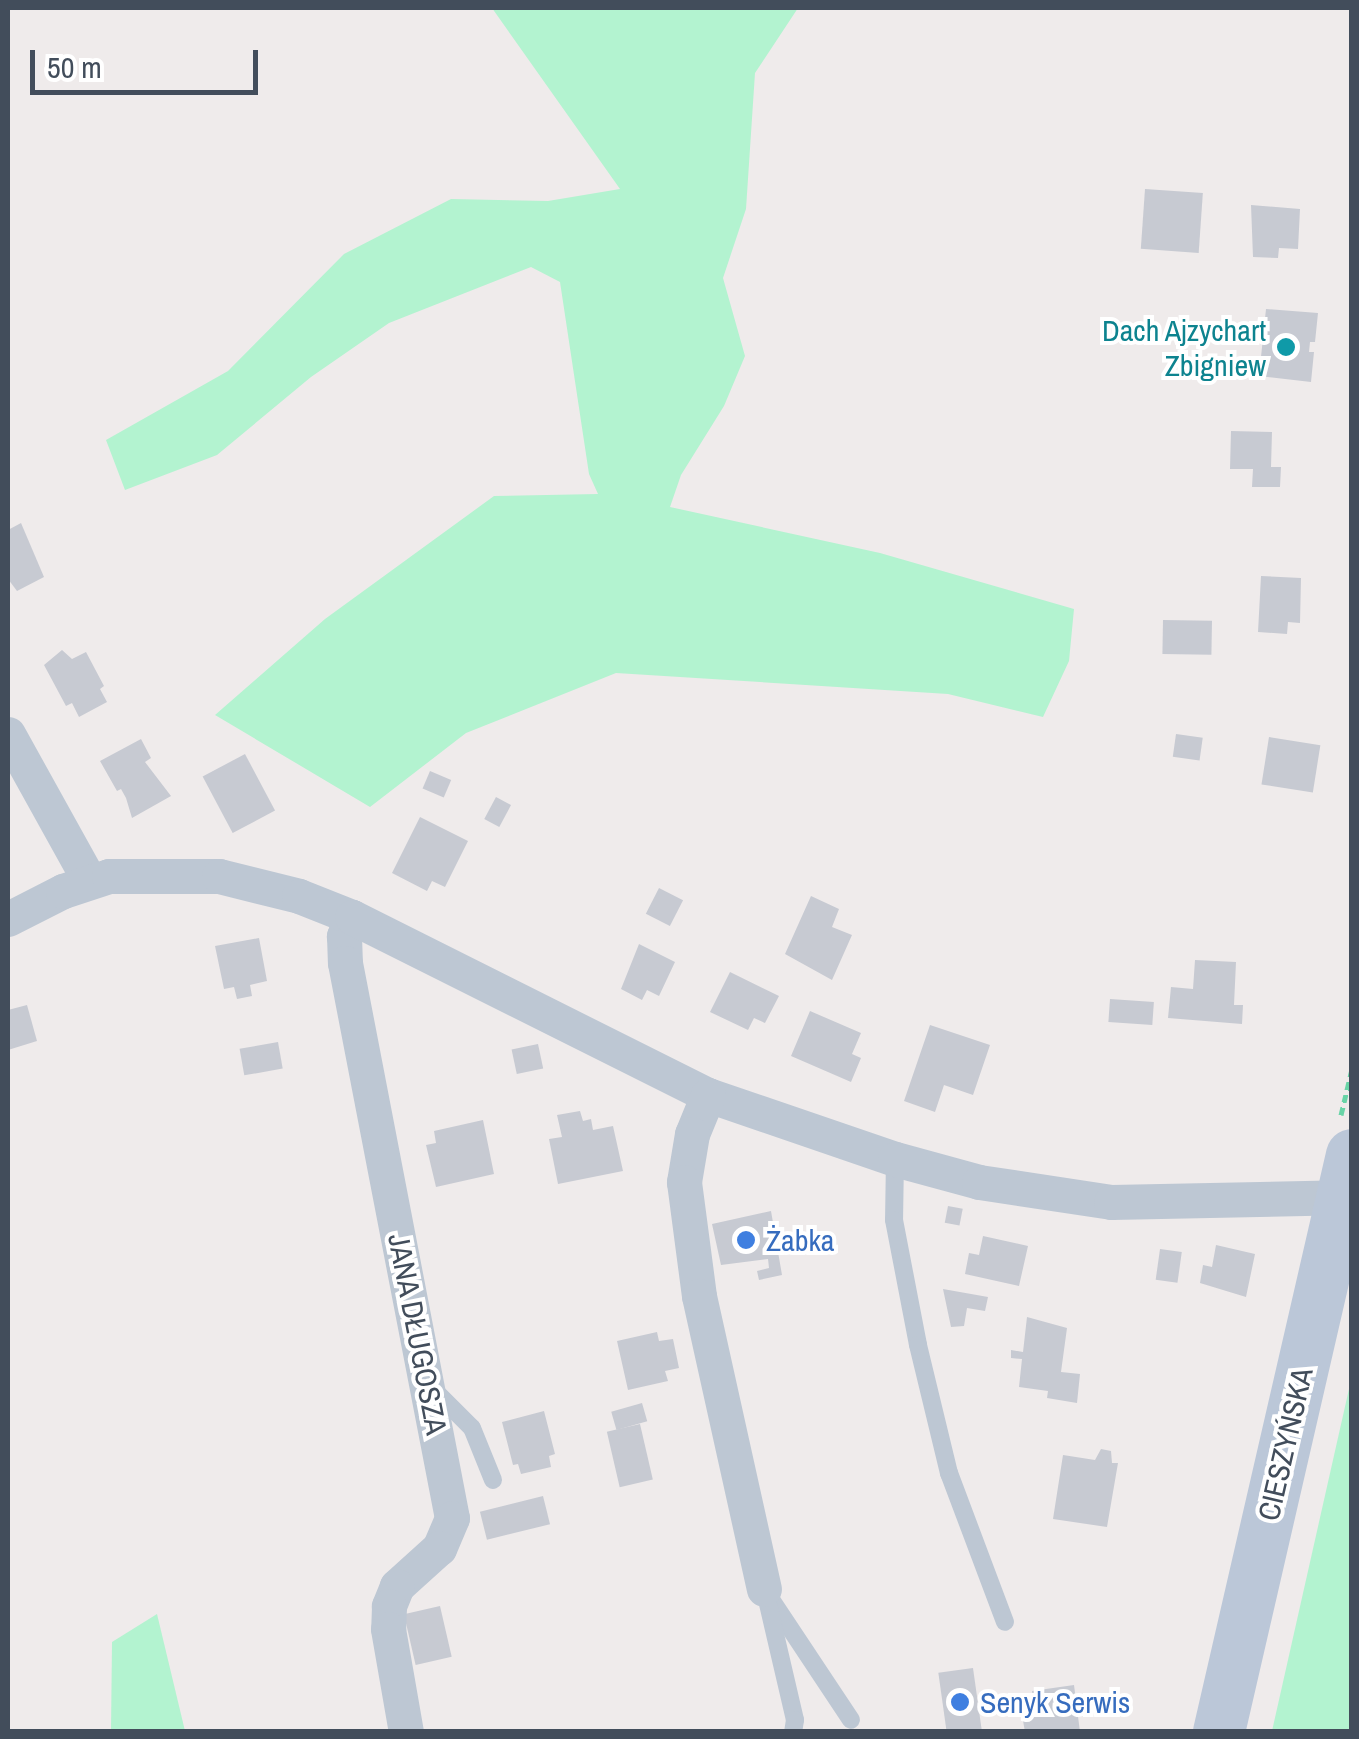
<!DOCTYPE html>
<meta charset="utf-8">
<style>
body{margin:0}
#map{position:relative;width:1359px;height:1739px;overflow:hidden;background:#efebeb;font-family:"Archivo Narrow",sans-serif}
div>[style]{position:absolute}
.green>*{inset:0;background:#b3f3d0}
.building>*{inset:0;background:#c7cad2;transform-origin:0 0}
.path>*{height:5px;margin-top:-2.5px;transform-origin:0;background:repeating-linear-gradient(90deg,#68d4a7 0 8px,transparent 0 13px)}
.lane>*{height:18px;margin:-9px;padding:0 9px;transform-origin:9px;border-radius:9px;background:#bdc7d3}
.street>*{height:35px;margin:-17.5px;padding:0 17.5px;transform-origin:17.5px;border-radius:17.5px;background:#bdc7d3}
.secondary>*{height:52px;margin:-26px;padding:0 26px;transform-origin:26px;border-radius:26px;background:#bbc7d8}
.dots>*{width:28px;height:28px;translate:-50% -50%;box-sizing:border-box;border:5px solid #fff;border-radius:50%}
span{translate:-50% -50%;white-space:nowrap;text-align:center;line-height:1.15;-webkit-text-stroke:8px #fff;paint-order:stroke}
.culture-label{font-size:30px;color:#0d838f}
.right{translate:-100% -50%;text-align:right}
.shop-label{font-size:30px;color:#366cbe}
.left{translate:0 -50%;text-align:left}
.street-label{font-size:30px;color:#424d5b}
.frame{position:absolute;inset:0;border:10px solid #424d5b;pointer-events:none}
.scale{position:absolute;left:30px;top:50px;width:228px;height:45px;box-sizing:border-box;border:5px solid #424d5b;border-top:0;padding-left:12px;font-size:30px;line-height:35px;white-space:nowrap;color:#424d5b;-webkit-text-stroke:8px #fff;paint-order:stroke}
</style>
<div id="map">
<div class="green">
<i style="clip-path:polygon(492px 8px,798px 8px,755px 73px,746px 209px,723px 278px,745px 356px,724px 406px,681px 475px,670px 507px,880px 553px,1074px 609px,1069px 661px,1043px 717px,948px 694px,616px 673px,466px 733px,370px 807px,215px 715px,325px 619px,494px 496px,598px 494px,589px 474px,560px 282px,531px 267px,389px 323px,311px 377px,217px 455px,125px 490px,106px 440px,228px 371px,344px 254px,451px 199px,548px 201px,620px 189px)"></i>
<i style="clip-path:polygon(1351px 1380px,1351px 1731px,1272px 1731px)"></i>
<i style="clip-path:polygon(157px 1614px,185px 1731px,111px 1731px,112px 1642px)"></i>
</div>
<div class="building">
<i style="left:1145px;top:189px;width:58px;height:60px;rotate:4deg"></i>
<i style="clip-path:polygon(1251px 205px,1300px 209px,1298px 249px,1279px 248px,1278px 258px,1253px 257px)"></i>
<i style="clip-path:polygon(1266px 309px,1318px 313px,1315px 342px,1310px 342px,1309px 352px,1314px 352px,1311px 382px,1259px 376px)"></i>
<i style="clip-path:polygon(1231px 431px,1272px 432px,1271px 467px,1281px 467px,1280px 487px,1252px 487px,1253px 469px,1230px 469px)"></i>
<i style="clip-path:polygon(21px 523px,44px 577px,17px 591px,8px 579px,8px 530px)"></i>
<i style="clip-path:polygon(1261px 576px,1301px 578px,1300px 623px,1288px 622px,1287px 634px,1258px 632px)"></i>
<i style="left:1163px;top:620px;width:49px;height:34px;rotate:1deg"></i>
<i style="clip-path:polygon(62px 650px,72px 659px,86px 652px,104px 686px,100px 689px,107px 702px,79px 717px,72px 703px,66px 706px,44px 665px)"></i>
<i style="left:1176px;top:734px;width:27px;height:23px;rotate:8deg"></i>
<i style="left:1269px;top:737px;width:52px;height:48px;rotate:9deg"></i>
<i style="clip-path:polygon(141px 739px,151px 758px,145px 762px,171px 796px,132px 818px,126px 798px,121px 789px,117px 791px,100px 761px)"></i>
<i style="left:245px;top:754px;width:64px;height:48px;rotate:62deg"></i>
<i style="left:430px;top:771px;width:23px;height:19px;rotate:23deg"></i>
<i style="left:496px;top:797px;width:17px;height:25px;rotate:28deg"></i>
<i style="clip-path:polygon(420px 817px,468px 841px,445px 887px,432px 881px,427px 891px,392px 873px)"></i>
<i style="left:659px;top:888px;width:27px;height:29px;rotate:27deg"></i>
<i style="clip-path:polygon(811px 896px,839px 909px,832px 927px,852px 935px,832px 980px,785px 954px)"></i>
<i style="clip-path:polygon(259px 938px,267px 981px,250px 985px,252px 996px,237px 999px,234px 987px,224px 989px,215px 946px)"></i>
<i style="clip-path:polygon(639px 944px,675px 962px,659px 996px,647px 990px,642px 1000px,621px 989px)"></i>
<i style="clip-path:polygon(1195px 960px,1236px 962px,1234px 1005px,1243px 1005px,1242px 1024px,1168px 1018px,1171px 987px,1193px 989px)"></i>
<i style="clip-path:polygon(730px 972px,779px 996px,765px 1023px,754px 1018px,748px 1030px,710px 1012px)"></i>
<i style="left:1110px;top:999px;width:44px;height:23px;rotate:4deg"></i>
<i style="clip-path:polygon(27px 1005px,37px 1041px,8px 1050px,8px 1010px)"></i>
<i style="clip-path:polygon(810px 1011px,861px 1033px,852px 1054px,861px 1058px,851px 1082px,791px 1056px)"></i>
<i style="clip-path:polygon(930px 1025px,990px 1045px,973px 1095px,944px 1085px,935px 1112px,904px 1101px)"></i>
<i style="left:278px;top:1042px;width:27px;height:39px;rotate:80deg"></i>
<i style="left:538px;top:1044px;width:25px;height:27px;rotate:78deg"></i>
<i style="clip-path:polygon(580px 1111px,583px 1121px,591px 1119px,593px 1130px,613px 1126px,623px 1171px,558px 1184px,549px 1139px,562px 1137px,557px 1115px)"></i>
<i style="clip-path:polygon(483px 1120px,494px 1174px,436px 1187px,426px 1145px,436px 1143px,434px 1131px)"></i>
<i style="left:948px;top:1206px;width:15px;height:17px;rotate:11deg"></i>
<i style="clip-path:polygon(771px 1211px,782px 1275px,759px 1280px,757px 1271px,769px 1268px,768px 1259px,721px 1265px,712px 1224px)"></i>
<i style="clip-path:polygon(983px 1236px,1028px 1246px,1019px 1286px,965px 1274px,969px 1253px,979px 1255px)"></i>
<i style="clip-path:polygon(1216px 1245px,1255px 1254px,1246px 1297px,1200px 1283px,1203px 1265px,1212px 1267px)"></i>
<i style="left:1160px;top:1249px;width:22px;height:31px;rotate:8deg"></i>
<i style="clip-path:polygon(943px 1289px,988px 1297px,985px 1311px,967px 1308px,964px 1326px,951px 1327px)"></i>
<i style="clip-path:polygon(1027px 1317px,1067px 1328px,1061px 1372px,1080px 1374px,1077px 1403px,1047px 1398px,1048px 1391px,1019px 1387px,1022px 1359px,1011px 1358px,1011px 1350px,1023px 1352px)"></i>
<i style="clip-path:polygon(657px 1332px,659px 1341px,673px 1339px,679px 1368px,665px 1371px,668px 1381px,628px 1390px,617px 1341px)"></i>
<i style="left:642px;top:1403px;width:19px;height:32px;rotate:74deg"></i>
<i style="clip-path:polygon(544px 1411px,555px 1454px,549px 1456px,551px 1467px,521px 1474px,518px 1464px,513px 1465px,502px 1422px)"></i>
<i style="left:640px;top:1424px;width:57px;height:34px;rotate:77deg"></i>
<i style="clip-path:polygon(1101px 1449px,1111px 1451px,1112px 1463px,1118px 1463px,1107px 1527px,1053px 1519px,1063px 1455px,1095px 1460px)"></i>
<i style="left:543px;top:1496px;width:29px;height:65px;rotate:76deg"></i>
<i style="left:440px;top:1606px;width:52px;height:37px;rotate:77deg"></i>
<i style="left:973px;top:1668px;width:65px;height:35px;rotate:82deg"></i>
<i style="clip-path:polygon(1074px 1685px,1080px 1732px,1025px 1732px,1022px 1715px,1035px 1712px,1032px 1691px)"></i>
</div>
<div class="path">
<i style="left:1341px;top:1115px;width:47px;rotate:-76.6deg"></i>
</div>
<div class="lane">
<i style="left:895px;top:1159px;width:61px;rotate:90.9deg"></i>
<i style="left:894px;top:1220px;width:127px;rotate:79.1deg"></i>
<i style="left:918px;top:1345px;width:132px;rotate:76.4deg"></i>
<i style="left:949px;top:1473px;width:159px;rotate:69.4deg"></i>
<i style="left:428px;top:1384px;width:62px;rotate:45deg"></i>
<i style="left:472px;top:1428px;width:56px;rotate:68deg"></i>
<i style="left:764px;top:1589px;width:157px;rotate:56.4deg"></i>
<i style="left:768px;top:1604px;width:119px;rotate:76.9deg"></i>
<i style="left:795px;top:1720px;width:12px;rotate:99deg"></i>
</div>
<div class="street">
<i style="left:8px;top:734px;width:167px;rotate:61deg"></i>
<i style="left:352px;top:917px;width:21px;rotate:113deg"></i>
<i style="left:344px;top:936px;width:27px;rotate:88deg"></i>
<i style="left:345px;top:963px;width:565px;rotate:79.09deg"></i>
<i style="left:452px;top:1518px;width:33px;rotate:113deg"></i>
<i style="left:439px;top:1548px;width:57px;rotate:137.9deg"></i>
<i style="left:397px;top:1586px;width:22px;rotate:112deg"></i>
<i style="left:389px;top:1606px;width:23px;rotate:92deg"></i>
<i style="left:388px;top:1629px;width:105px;rotate:80.1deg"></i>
<i style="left:8px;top:919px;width:62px;rotate:-27deg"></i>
<i style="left:63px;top:891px;width:48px;rotate:-18.1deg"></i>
<i style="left:109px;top:876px;width:110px"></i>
<i style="left:219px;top:876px;width:82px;rotate:14deg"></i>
<i style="left:299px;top:896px;width:57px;rotate:21.6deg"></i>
<i style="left:352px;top:917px;width:398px;rotate:26.6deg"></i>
<i style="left:708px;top:1095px;width:198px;rotate:18.9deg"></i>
<i style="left:895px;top:1159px;width:87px;rotate:15.3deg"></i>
<i style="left:979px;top:1182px;width:134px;rotate:8.6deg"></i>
<i style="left:1111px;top:1202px;width:241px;rotate:-1.2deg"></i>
<i style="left:708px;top:1095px;width:42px;rotate:112.3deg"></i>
<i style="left:692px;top:1134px;width:49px;rotate:99.5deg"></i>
<i style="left:684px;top:1182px;width:115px;rotate:82.5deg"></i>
<i style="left:699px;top:1296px;width:300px;rotate:77.5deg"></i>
</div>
<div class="secondary">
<i style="left:1219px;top:1732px;width:592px;rotate:-77.02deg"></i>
</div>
<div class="dots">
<i style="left:1286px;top:347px;background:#0f9aa8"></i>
<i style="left:746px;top:1240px;background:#3f7fe0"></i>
<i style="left:960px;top:1702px;background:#3f7fe0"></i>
</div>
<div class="culture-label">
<span class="right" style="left:1266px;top:347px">Dach Ajzychart<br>Zbigniew</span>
</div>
<div class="shop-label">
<span class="left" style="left:766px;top:1240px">Żabka</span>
<span class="left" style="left:980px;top:1702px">Senyk Serwis</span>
</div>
<div class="street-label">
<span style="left:418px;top:1334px;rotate:79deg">JANA DŁUGOSZA</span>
<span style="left:1285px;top:1444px;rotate:-77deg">CIESZYŃSKA</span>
</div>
<div class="frame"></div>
<div class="scale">50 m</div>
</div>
